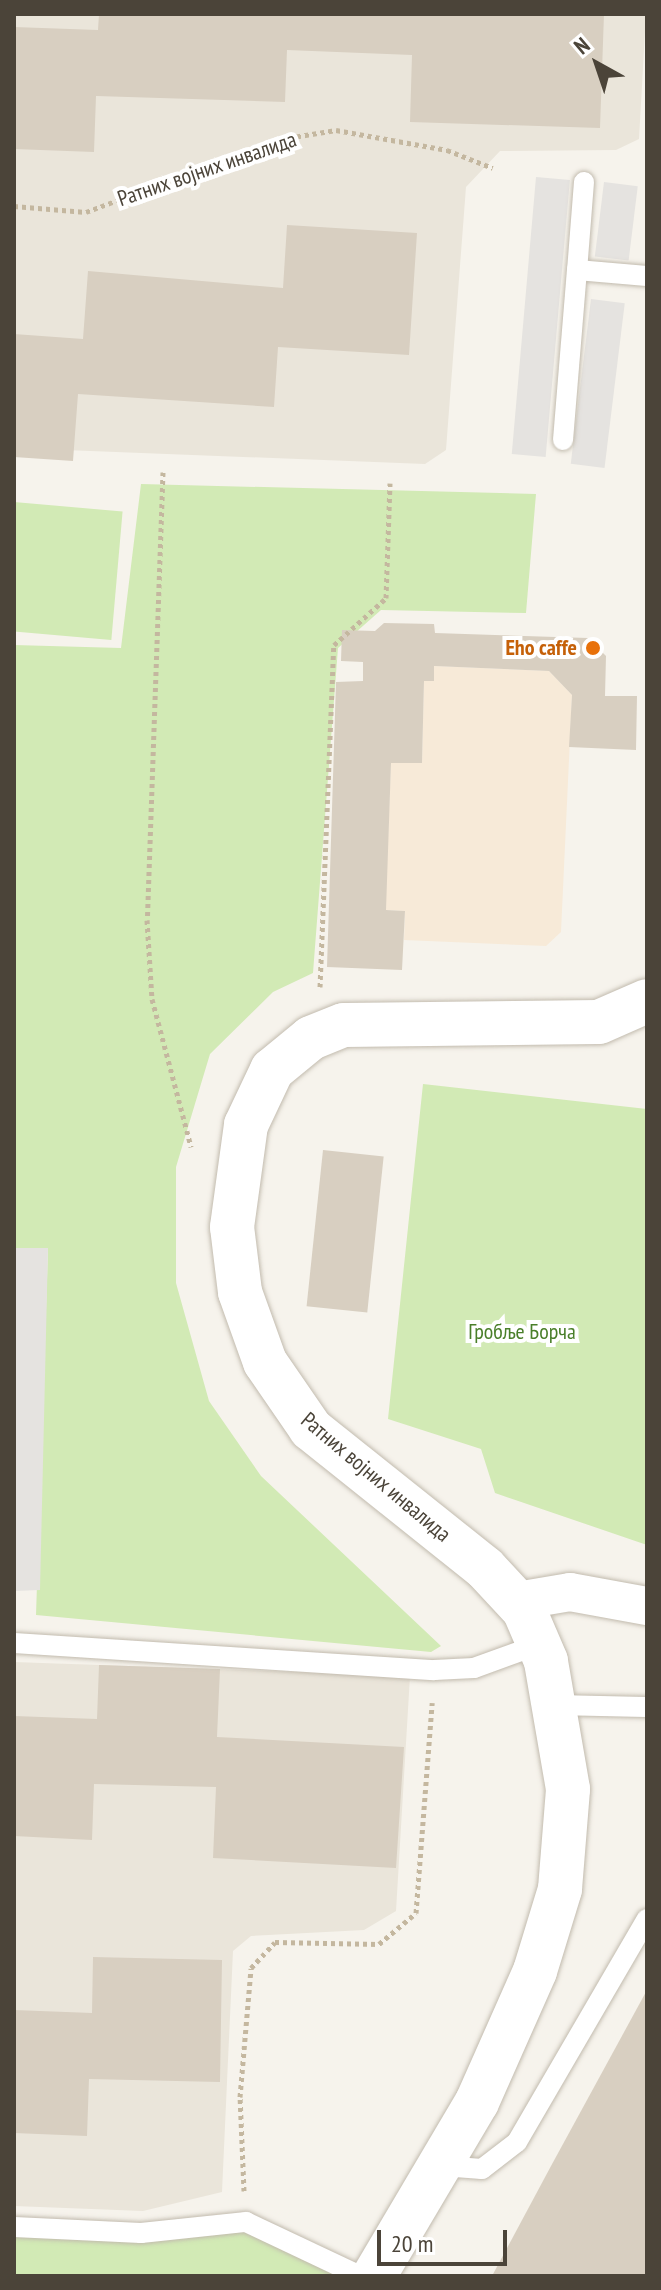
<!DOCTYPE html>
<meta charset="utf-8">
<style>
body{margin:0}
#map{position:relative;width:661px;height:2290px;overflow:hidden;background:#f6f3ec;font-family:"PT Sans Narrow",sans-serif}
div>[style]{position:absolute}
.residential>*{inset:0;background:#eae5da}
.commercial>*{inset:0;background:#f7ead8}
.green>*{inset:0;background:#d2eab5;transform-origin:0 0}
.parking>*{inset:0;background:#e5e3e0;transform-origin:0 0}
.building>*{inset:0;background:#d8cfc1;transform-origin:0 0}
.path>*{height:5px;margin-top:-2.5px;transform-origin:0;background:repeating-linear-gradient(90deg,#c4b79f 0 4px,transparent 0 8px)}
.roads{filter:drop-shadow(0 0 2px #c2bbae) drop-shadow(0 0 2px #c2bbae)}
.service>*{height:20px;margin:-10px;padding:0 10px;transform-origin:10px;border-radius:10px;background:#fff}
.minor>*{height:38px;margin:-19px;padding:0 19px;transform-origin:19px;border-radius:19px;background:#fff}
.tertiary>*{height:44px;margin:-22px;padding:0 22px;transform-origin:22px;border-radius:22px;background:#fff}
.dots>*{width:22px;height:22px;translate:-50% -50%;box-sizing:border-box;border:4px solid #fff;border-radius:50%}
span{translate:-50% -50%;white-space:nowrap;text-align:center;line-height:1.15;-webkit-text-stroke:8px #fff;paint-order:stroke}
.street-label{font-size:22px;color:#4b4439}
.food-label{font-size:22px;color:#c56008;font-weight:700}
.right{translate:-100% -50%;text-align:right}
.park-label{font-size:22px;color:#4a7f2a}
.frame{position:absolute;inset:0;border:16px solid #4b4439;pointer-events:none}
.north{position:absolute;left:557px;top:24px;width:80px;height:80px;-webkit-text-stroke:6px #fff;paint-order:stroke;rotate:320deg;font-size:22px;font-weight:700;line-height:32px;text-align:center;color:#4b4439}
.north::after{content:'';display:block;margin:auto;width:28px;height:36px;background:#4b4439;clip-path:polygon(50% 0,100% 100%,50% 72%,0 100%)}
.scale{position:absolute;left:377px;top:2230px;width:130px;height:36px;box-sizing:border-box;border:4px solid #4b4439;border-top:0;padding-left:10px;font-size:24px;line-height:28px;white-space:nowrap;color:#4b4439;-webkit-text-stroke:6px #fff;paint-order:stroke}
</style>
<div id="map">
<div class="residential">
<i style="clip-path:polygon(14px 14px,646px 14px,639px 139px,616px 150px,500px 151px,466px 187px,446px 450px,425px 464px,14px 448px)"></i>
<i style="clip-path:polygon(14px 1662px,410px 1676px,396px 1911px,364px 1930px,251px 1936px,233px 1951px,222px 2192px,143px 2211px,14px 2206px)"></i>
</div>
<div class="commercial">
<i style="clip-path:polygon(434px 666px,549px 671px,572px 695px,561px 932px,546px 946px,404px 940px,405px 911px,385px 910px,391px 763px,422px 762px,424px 681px)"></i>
</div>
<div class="green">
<i style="clip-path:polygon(141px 484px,536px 494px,526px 613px,381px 610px,338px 648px,313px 973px,273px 992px,210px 1054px,176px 1167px,176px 1283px,209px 1401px,261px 1476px,441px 1646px,431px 1652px,36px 1615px,48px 1249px,14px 1248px,14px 645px,121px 648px)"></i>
<i style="left:14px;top:502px;width:109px;height:129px;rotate:5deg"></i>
<i style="clip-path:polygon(423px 1084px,647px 1109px,647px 1545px,495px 1493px,481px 1449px,388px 1419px)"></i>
<i style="clip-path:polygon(246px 2222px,360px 2276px,14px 2276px,14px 2227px)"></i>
</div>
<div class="parking">
<i style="left:536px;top:177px;width:34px;height:278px;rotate:5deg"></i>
<i style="left:604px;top:182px;width:34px;height:75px;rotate:7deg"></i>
<i style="left:591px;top:299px;width:34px;height:166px;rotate:7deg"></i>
<i style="clip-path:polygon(14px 1248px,48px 1248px,40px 1590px,14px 1591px)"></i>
</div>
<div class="building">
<i style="clip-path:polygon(99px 14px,604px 14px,600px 128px,410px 122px,412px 55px,287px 50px,285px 102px,96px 96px,94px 152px,14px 149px,14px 27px,98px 30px)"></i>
<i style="clip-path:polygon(287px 225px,417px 233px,409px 355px,278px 347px,274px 407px,78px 394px,73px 461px,14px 457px,14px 334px,83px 339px,88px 271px,283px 288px)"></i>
<i style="clip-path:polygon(384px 623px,434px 624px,435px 633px,588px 638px,606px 656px,605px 696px,637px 696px,636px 750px,569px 747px,572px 695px,549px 671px,434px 666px,434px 681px,424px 681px,422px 763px,391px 763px,386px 910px,405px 911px,402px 970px,327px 967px,336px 682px,363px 681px,363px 662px,341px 661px,342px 630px,375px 631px)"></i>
<i style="left:323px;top:1150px;width:61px;height:157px;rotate:6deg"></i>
<i style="clip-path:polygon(99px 1665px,220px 1669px,217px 1737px,404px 1747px,396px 1868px,213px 1858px,216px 1787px,94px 1784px,92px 1840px,14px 1836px,14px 1716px,97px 1719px)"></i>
<i style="clip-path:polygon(93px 1957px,222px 1960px,220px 2082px,89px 2079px,87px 2136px,14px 2133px,14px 2010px,92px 2013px)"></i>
<i style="clip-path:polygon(647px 1990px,647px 2276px,492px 2276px,551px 2166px)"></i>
</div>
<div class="path">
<i style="left:14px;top:206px;width:72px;rotate:4.8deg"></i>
<i style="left:86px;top:212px;width:208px;rotate:-20.5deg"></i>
<i style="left:281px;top:139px;width:56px;rotate:-9.3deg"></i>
<i style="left:336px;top:130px;width:113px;rotate:10.2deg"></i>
<i style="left:447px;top:150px;width:49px;rotate:21.4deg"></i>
<i style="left:163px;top:472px;width:448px;rotate:92deg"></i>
<i style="left:147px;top:920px;width:79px;rotate:86.4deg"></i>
<i style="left:152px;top:999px;width:153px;rotate:75.2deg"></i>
<i style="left:320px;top:987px;width:342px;rotate:-87.7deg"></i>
<i style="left:334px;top:645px;width:70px;rotate:-42.1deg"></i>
<i style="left:386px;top:598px;width:115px;rotate:-88deg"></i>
<i style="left:244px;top:2191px;width:94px;rotate:-92.4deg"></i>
<i style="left:240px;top:2097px;width:129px;rotate:-85.1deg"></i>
<i style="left:251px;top:1968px;width:35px;rotate:-47deg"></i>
<i style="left:275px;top:1942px;width:104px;rotate:1.1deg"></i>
<i style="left:379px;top:1944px;width:48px;rotate:-40deg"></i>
<i style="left:416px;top:1913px;width:211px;rotate:-85.6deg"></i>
</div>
<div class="roads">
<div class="service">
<i style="left:584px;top:182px;width:88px;rotate:94.5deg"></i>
<i style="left:577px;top:270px;width:70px;rotate:4.9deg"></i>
<i style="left:563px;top:440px;width:171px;rotate:-85.3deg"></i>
<i style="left:14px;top:1643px;width:421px;rotate:3.7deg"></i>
<i style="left:434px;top:1670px;width:40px;rotate:-2.9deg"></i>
<i style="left:474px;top:1668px;width:70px;rotate:-20deg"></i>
<i style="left:554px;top:1705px;width:93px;rotate:1.2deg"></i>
<i style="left:442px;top:2166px;width:40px;rotate:4.3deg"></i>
<i style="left:482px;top:2169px;width:44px;rotate:-37.6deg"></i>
<i style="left:517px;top:2142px;width:258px;rotate:-59.8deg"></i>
<i style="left:14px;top:2227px;width:127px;rotate:2.7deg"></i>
<i style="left:141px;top:2233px;width:106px;rotate:-6deg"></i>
<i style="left:246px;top:2222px;width:126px;rotate:25.3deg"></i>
</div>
<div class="minor">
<i style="left:517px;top:1601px;width:54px;rotate:-9.6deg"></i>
<i style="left:570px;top:1592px;width:78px;rotate:10.3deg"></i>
</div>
<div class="tertiary">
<i style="left:374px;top:2276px;width:202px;rotate:-59.4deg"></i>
<i style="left:477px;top:2102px;width:143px;rotate:-66.1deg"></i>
<i style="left:535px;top:1971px;width:86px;rotate:-73deg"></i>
<i style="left:560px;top:1889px;width:100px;rotate:-85.4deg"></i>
<i style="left:568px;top:1789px;width:130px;rotate:-99.8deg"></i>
<i style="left:546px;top:1661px;width:56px;rotate:-113.3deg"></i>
<i style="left:524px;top:1610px;width:57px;rotate:-132.9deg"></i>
<i style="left:485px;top:1568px;width:223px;rotate:-141.4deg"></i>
<i style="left:311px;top:1429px;width:81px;rotate:-124.5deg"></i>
<i style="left:265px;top:1362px;width:74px;rotate:-109.7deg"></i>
<i style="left:240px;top:1292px;width:65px;rotate:-97deg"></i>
<i style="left:232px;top:1227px;width:103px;rotate:-82.2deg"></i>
<i style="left:246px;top:1125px;width:61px;rotate:-64.7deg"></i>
<i style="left:272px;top:1070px;width:50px;rotate:-39.4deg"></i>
<i style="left:311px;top:1038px;width:35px;rotate:-22deg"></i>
<i style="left:344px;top:1025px;width:255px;rotate:-0.7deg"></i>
<i style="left:599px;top:1022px;width:52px;rotate:-23.6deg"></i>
</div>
</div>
<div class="dots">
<i style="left:593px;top:648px;background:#e8710a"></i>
</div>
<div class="street-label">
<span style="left:207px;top:169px;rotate:-19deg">Ратних војних инвалида</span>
<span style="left:376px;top:1477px;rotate:40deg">Ратних војних инвалида</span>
</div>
<div class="food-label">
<span class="right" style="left:577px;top:648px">Eho caffe</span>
</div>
<div class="park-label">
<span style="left:522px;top:1332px">Гробље Борча</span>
</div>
<div class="frame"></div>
<div class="north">N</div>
<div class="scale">20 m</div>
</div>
